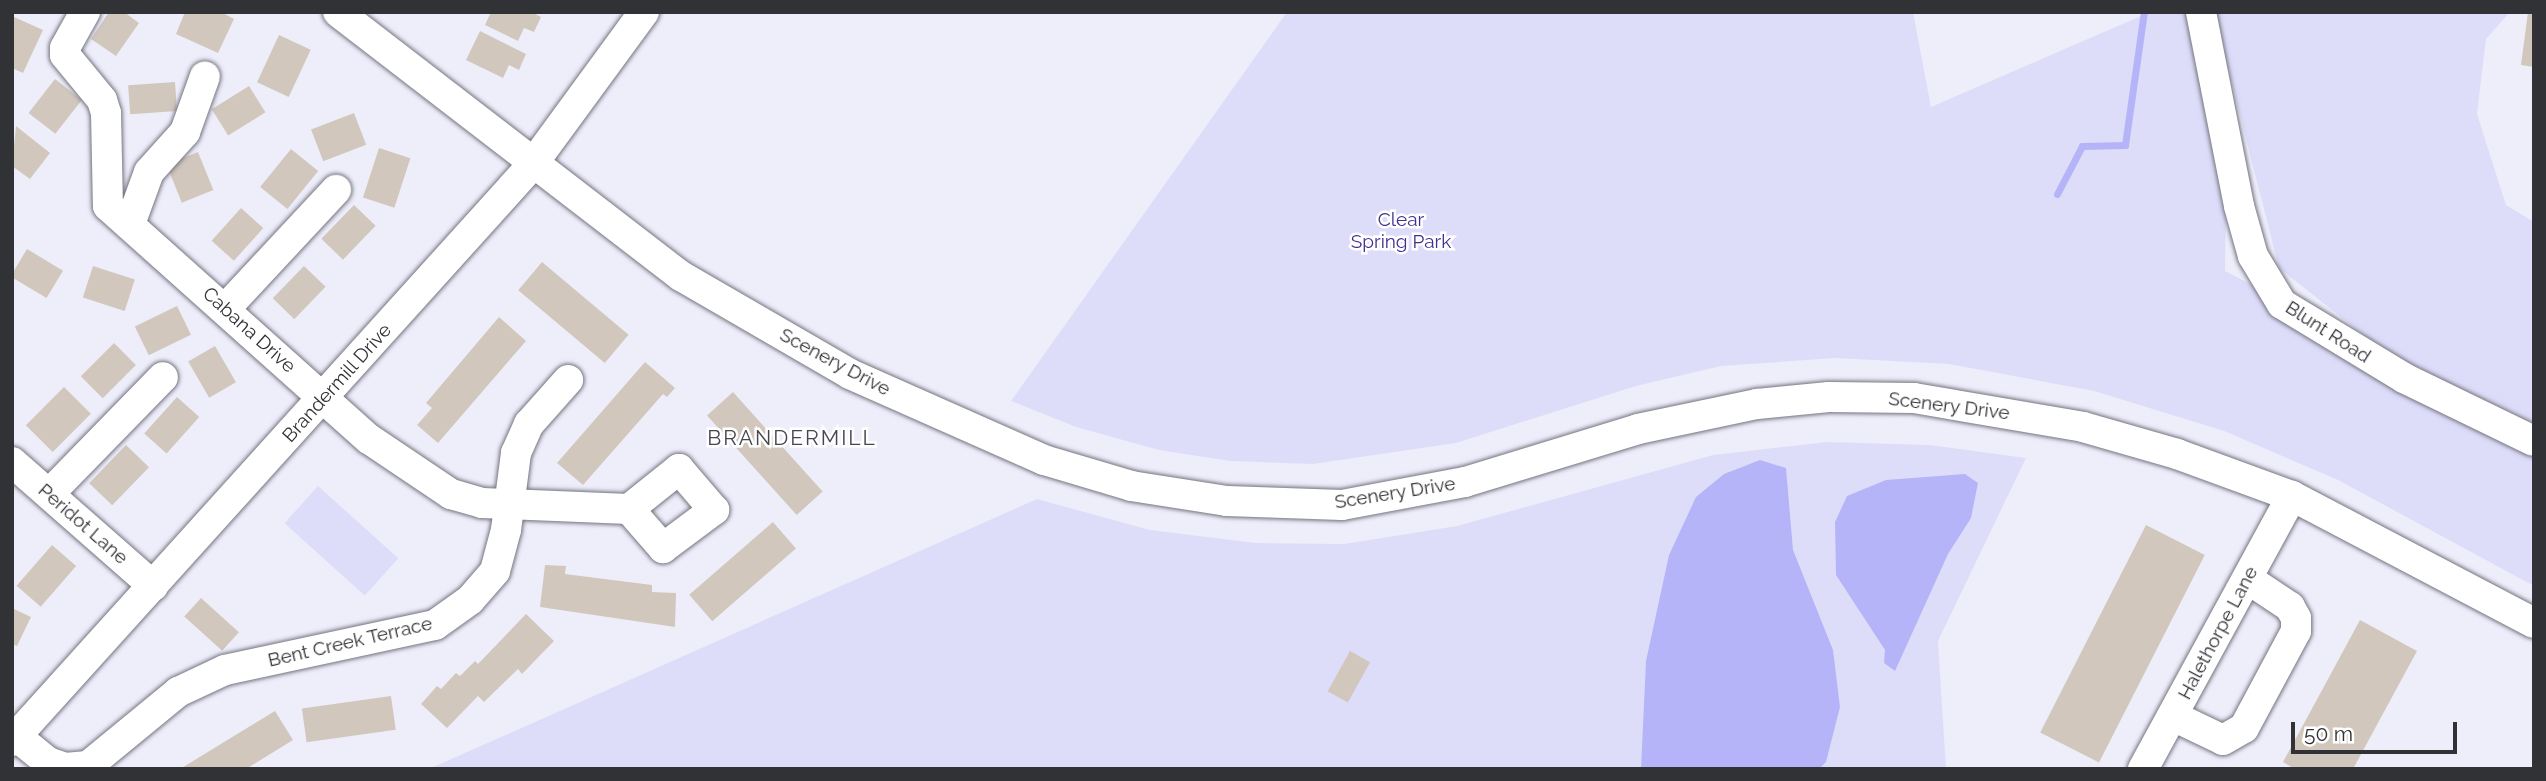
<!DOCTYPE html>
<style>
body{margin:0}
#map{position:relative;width:2546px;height:781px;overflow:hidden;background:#eeeefb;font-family:Raleway,sans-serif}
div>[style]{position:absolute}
.green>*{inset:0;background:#ddddfa;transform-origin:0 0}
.water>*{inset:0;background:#b6b4f8}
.stream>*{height:7px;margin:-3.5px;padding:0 3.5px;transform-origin:3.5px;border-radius:3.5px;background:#b6b4f8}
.building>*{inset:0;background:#d1c7bd;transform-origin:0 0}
.roads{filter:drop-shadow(0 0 2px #757580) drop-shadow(0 0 2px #757580)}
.minor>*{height:30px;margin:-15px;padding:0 15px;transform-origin:15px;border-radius:15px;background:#fff}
span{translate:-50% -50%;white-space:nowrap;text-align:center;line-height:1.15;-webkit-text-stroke:5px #fff;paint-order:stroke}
.park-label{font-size:19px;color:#41308f}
.street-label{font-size:19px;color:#313236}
.neighbourhood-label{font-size:21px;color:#464650;letter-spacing:2px}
.frame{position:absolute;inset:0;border:14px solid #313236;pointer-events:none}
.scale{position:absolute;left:2291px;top:722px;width:166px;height:32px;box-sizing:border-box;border:4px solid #313236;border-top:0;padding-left:9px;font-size:21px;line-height:24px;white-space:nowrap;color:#313236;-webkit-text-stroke:5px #fff;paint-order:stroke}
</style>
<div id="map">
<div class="green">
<i style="clip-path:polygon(evenodd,1287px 12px,1913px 12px,1931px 107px,2150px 12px,2510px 12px,2486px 39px,2477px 114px,2506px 205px,2534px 222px,2534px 423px,2468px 394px,2534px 429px,2534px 586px,2338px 480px,2224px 431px,2094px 391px,1949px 364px,1836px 358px,1721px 366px,1636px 386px,1456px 443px,1313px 464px,1230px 461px,1159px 450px,1076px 427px,1011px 401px,1287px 12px,2228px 68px,2279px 268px,2389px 355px,2225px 271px,2228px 68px)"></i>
<i style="clip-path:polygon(1827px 442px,1930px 445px,2026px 458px,1938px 641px,1946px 769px,429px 769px,1037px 499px,1150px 530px,1256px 543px,1344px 544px,1457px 526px,1713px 455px)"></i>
<i style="left:318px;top:486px;width:108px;height:50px;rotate:42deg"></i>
</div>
<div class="water">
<i style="clip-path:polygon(1760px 460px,1786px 468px,1793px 550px,1833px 650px,1840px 707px,1826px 762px,1819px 769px,1641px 769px,1646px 661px,1669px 555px,1696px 497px,1724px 474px)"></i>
<i style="clip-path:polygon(1965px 474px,1978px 483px,1971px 518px,1948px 554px,1895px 671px,1884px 663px,1885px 650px,1836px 575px,1835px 522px,1847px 496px,1886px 480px)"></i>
</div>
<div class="stream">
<i style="left:2057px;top:194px;width:54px;rotate:-62.5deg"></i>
<i style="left:2082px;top:146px;width:43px;rotate:-1.3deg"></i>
<i style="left:2125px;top:145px;width:134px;rotate:-81.9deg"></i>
</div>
<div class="building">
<i style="clip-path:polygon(109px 12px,124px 12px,139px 23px,116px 56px,91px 39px)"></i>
<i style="clip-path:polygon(185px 12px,221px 12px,234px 19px,218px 53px,176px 34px)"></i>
<i style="clip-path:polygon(491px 12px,531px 12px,541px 17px,534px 32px,524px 28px,518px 41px,485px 25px)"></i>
<i style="clip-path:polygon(2528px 12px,2534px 12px,2534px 67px,2521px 65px)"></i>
<i style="clip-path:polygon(14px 17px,43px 30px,23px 73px,12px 68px)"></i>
<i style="clip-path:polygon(480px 31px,526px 54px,519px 70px,509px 65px,503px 78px,466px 60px)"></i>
<i style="left:279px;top:35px;width:35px;height:52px;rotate:25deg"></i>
<i style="left:55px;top:79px;width:34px;height:43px;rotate:38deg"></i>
<i style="left:175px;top:82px;width:29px;height:47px;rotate:86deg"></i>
<i style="left:249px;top:86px;width:31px;height:44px;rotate:58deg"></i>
<i style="left:354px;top:113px;width:34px;height:46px;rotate:69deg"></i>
<i style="clip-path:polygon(16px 126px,50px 153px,30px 179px,12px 166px)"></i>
<i style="left:379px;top:148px;width:33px;height:52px;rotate:18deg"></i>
<i style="left:291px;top:149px;width:35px;height:49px;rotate:39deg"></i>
<i style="left:198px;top:152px;width:41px;height:34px;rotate:68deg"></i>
<i style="left:354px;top:205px;width:30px;height:47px;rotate:44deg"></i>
<i style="left:241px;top:208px;width:30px;height:44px;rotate:42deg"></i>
<i style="left:27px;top:249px;width:42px;height:32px;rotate:31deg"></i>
<i style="left:542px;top:262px;width:113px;height:37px;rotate:40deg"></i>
<i style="left:93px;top:266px;width:44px;height:33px;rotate:18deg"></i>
<i style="left:304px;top:266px;width:30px;height:45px;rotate:44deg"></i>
<i style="left:177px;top:306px;width:32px;height:47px;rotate:64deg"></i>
<i style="clip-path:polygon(499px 317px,526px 341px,438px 443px,417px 425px,432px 408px,426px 403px)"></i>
<i style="left:114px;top:343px;width:31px;height:47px;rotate:45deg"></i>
<i style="left:215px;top:346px;width:42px;height:31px;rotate:60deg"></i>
<i style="clip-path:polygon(645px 362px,675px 388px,667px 397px,663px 394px,583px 485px,557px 463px)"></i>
<i style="left:64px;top:387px;width:38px;height:54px;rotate:45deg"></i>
<i style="left:733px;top:392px;width:134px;height:35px;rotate:48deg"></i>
<i style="left:177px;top:397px;width:30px;height:49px;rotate:42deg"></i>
<i style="left:126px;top:445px;width:32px;height:53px;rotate:44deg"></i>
<i style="left:773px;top:522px;width:35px;height:111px;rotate:49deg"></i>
<i style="left:2146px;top:525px;width:66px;height:233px;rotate:27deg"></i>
<i style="left:52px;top:545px;width:32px;height:54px;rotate:41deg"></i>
<i style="clip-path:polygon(545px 565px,566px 566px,565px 574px,652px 585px,652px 592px,676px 593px,675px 627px,540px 607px)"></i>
<i style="left:201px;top:598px;width:51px;height:25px;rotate:42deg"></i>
<i style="clip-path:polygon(12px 608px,31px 617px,17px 646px,12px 644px)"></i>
<i style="clip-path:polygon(526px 614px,554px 641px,522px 674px,518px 669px,484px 702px,478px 696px,447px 728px,421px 704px,437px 686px,441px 689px,456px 673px,460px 676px,475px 661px,478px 664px)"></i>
<i style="clip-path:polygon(2360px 620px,2417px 651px,2353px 769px,2295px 769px,2283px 762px)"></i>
<i style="left:1350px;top:651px;width:23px;height:46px;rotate:29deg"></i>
<i style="left:391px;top:696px;width:34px;height:90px;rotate:82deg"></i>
<i style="clip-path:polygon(275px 711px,293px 740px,246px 769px,180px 769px)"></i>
</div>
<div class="roads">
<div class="minor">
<i style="left:85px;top:12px;width:41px;rotate:119.1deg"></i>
<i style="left:65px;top:48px;width:7px;rotate:90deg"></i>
<i style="left:65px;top:55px;width:58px;rotate:50.6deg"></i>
<i style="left:102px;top:100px;width:14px;rotate:73deg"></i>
<i style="left:106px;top:113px;width:93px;rotate:88.8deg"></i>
<i style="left:108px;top:206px;width:350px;rotate:41.8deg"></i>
<i style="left:369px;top:439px;width:99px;rotate:33.9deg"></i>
<i style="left:451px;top:494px;width:32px;rotate:16deg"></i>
<i style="left:482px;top:503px;width:147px;rotate:2.3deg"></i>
<i style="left:629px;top:509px;width:52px;rotate:48.9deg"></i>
<i style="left:663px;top:548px;width:64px;rotate:-36.7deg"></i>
<i style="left:714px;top:510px;width:54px;rotate:-130.5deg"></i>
<i style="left:679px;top:469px;width:64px;rotate:141.3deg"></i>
<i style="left:338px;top:12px;width:433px;rotate:37.6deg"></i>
<i style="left:681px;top:276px;width:195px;rotate:30.1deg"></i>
<i style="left:850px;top:374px;width:212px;rotate:23.9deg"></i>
<i style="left:1044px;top:460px;width:91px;rotate:16.6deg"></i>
<i style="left:1131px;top:486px;width:97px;rotate:8.9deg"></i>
<i style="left:1227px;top:501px;width:115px;rotate:2deg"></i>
<i style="left:1342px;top:505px;width:125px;rotate:-10.6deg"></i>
<i style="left:1465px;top:482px;width:181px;rotate:-17deg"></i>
<i style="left:1638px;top:429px;width:122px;rotate:-11.9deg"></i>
<i style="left:1757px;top:404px;width:72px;rotate:-5.6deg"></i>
<i style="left:1829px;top:397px;width:85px;rotate:0.7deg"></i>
<i style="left:1914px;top:398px;width:171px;rotate:9.7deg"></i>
<i style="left:2083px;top:427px;width:98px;rotate:16deg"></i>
<i style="left:2177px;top:454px;width:122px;rotate:20.1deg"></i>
<i style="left:2292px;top:496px;width:273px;rotate:27.7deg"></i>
<i style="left:2201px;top:12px;width:198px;rotate:78.9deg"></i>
<i style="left:2239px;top:206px;width:52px;rotate:74.4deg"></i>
<i style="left:2253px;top:256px;width:56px;rotate:58.9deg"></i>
<i style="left:2282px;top:304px;width:143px;rotate:31.2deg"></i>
<i style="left:2404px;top:378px;width:144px;rotate:25.9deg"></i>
<i style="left:130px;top:224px;width:55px;rotate:-69.9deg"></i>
<i style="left:149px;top:172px;width:54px;rotate:-48deg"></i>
<i style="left:185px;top:132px;width:59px;rotate:-70.3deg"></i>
<i style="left:225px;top:309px;width:163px;rotate:-47deg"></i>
<i style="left:12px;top:462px;width:188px;rotate:41.3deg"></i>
<i style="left:49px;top:494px;width:163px;rotate:-45.7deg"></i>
<i style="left:2173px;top:716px;width:55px;rotate:25.6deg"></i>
<i style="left:2223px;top:740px;width:24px;rotate:-30deg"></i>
<i style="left:2244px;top:728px;width:110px;rotate:-61.8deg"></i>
<i style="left:2296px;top:631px;width:13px;rotate:-90deg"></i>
<i style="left:2296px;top:618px;width:13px;rotate:-119deg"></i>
<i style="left:2290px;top:607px;width:50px;rotate:-146.3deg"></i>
<i style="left:16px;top:736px;width:41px;rotate:39.1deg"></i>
<i style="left:48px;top:762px;width:18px;rotate:19deg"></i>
<i style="left:65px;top:768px;width:23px;rotate:-5deg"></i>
<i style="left:88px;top:766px;width:117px;rotate:-39.4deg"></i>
<i style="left:178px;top:692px;width:52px;rotate:-25.1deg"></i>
<i style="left:225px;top:670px;width:215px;rotate:-12.1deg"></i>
<i style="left:435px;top:625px;width:43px;rotate:-35.5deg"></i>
<i style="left:470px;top:600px;width:38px;rotate:-49deg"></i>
<i style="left:495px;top:571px;width:42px;rotate:-75deg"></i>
<i style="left:506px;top:530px;width:78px;rotate:-82.6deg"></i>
<i style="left:516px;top:453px;width:32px;rotate:-66deg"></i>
<i style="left:529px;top:424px;width:59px;rotate:-48.4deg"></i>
<i style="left:12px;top:741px;width:776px;rotate:-47.92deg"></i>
<i style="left:532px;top:165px;width:190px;rotate:-53.8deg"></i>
<i style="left:2143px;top:769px;width:311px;rotate:-61.4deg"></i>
</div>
</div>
<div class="park-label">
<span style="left:1401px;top:231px">Clear<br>Spring Park</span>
</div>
<div class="street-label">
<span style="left:249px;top:330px;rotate:42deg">Cabana Drive</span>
<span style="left:2328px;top:332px;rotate:33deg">Blunt Road</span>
<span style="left:835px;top:362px;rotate:28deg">Scenery Drive</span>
<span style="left:337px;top:383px;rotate:-48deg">Brandermill Drive</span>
<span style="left:1949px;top:406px;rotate:7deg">Scenery Drive</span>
<span style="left:1395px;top:493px;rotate:-9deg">Scenery Drive</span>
<span style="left:83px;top:524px;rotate:41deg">Peridot Lane</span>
<span style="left:2218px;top:633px;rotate:-62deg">Halethorpe Lane</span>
<span style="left:350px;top:642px;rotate:-13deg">Bent Creek Terrace</span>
</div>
<div class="neighbourhood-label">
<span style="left:792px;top:438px">BRANDERMILL</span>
</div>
<div class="frame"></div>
<div class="scale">50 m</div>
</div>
